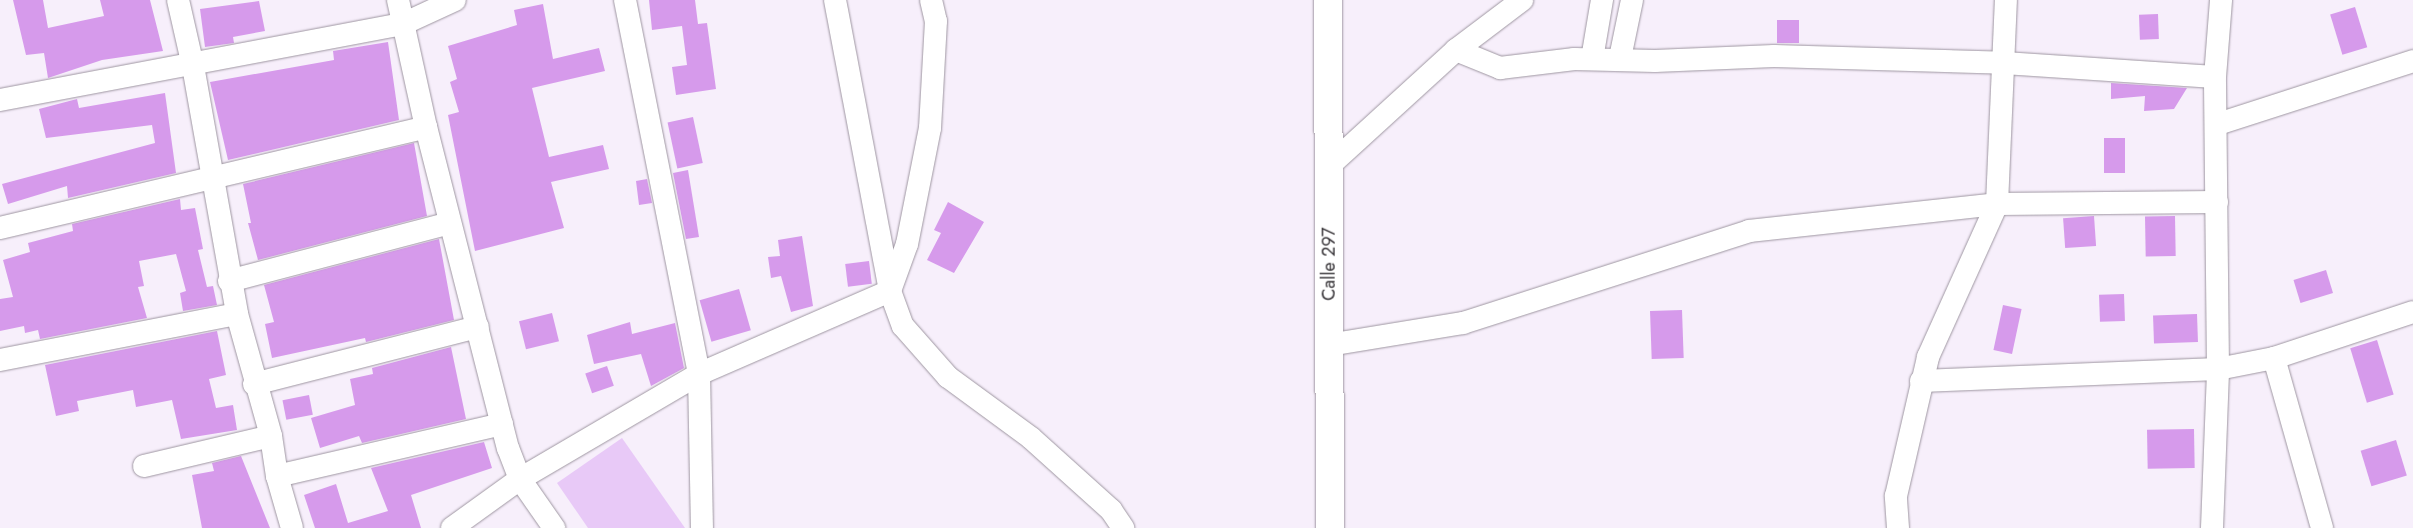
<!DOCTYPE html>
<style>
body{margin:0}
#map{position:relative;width:2413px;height:528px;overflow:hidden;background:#f7effb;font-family:Jost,sans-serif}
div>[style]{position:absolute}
.green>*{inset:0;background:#e8c9f7}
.building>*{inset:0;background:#d69aeb;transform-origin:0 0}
.roads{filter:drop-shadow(0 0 1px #9e96a1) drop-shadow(0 0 1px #9e96a1)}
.street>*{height:22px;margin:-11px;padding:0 11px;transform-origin:11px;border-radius:11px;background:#fff}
.secondary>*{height:28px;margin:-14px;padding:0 14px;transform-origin:14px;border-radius:14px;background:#fff}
span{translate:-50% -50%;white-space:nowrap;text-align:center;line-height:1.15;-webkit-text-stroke:4px #fff;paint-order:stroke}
.street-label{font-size:18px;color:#383539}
</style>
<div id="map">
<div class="green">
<i style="clip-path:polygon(622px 438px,685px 528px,588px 528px,557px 483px)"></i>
</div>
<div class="building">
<i style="clip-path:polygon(13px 0,43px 0,48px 28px,104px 16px,100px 0,150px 0,163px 51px,102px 60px,48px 78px,44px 53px,26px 55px)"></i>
<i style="clip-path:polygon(649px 0,695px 0,698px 24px,707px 23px,716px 89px,676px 95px,672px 67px,687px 65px,682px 26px,652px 30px)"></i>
<i style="clip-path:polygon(259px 1px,265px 31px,233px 37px,234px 43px,205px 47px,200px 9px)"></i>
<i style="clip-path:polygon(543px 4px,553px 59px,599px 48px,605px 71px,532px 88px,549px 157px,603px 145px,609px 169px,551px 182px,564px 228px,475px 251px,448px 115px,459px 112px,450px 82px,457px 79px,448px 46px,517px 25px,514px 10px)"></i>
<i style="left:2355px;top:7px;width:42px;height:26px;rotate:73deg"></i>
<i style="left:2158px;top:14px;width:25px;height:19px;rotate:88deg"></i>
<i style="left:1777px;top:20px;width:22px;height:23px"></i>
<i style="clip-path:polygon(388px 42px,399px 120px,228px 160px,210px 82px,334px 60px,333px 51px)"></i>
<i style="clip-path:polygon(2111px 83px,2187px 88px,2174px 109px,2144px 111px,2145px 96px,2111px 99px)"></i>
<i style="clip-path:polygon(165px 93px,176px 173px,68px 198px,67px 186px,8px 204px,2px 184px,155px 143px,152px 125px,46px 138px,39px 109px,77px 99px,79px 108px)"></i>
<i style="left:693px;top:117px;width:47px;height:26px;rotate:78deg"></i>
<i style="left:2104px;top:138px;width:21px;height:35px"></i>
<i style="clip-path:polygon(414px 143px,427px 216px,258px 260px,248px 223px,251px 223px,243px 184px)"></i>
<i style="clip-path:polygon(688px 170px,699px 237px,686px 239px,673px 173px)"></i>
<i style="clip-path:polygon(647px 179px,652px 203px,639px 205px,636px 181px)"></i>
<i style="clip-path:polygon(180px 199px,181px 210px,195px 208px,203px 249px,198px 250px,207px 287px,213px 286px,217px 305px,183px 311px,180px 293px,186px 291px,176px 254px,139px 261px,144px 286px,138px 287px,147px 318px,40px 339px,38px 330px,25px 333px,24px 326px,0 331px,0 299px,13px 297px,3px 260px,30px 252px,28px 243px,73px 231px,72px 224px)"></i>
<i style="clip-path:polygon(948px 202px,984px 222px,954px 273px,927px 260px,941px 233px,934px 230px)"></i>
<i style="left:2094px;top:216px;width:30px;height:31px;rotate:86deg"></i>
<i style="left:2175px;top:216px;width:40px;height:30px;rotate:89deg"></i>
<i style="clip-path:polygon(802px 236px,813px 306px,791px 312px,781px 276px,771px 278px,768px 257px,780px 256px,778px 240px)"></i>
<i style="clip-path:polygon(439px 239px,454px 320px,366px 342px,365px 338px,272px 358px,265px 324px,274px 322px,264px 285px)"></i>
<i style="left:869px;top:261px;width:23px;height:24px;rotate:83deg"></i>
<i style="left:2326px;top:270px;width:24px;height:34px;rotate:73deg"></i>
<i style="left:739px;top:289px;width:43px;height:41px;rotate:74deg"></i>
<i style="left:2124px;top:294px;width:27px;height:25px;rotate:88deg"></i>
<i style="left:2003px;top:305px;width:19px;height:46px;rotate:12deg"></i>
<i style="left:1682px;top:310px;width:48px;height:32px;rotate:88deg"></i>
<i style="left:552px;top:313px;width:29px;height:34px;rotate:76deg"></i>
<i style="left:2197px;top:314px;width:28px;height:44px;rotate:88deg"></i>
<i style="clip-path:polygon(630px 322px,632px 334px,675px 323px,684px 368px,651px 386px,641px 354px,594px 364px,587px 335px)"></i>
<i style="clip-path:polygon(217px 331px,226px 375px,209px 379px,216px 408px,233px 405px,237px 430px,181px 439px,172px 400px,136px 407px,133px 390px,77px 401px,79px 411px,56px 416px,45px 365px)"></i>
<i style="left:2377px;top:340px;width:57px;height:28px;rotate:73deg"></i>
<i style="clip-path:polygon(451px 347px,466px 419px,362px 443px,359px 436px,320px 448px,311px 418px,355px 405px,350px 379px,373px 374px,372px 368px)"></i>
<i style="left:607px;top:366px;width:21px;height:23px;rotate:71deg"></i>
<i style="left:309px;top:395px;width:20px;height:27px;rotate:79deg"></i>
<i style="left:2194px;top:429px;width:39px;height:47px;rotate:89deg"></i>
<i style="left:2396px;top:440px;width:37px;height:37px;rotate:73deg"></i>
<i style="clip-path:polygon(484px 442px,492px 468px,411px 495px,421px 528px,315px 528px,304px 495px,336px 484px,348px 523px,388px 511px,371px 468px)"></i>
<i style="clip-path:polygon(241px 456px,270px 528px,202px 528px,192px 475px,214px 471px,212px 463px)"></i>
</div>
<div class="roads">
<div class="street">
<i style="left:178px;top:0;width:68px;rotate:77.2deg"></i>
<i style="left:193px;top:66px;width:252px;rotate:79.9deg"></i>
<i style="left:237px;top:314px;width:127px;rotate:74.4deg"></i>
<i style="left:271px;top:436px;width:40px;rotate:81.5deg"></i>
<i style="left:277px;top:476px;width:54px;rotate:73.9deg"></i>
<i style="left:398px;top:0;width:130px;rotate:77.6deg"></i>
<i style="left:426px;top:127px;width:331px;rotate:75.7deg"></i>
<i style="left:508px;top:448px;width:33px;rotate:69deg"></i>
<i style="left:520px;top:479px;width:60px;rotate:55.2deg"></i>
<i style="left:625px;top:0;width:381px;rotate:78.8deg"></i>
<i style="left:699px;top:374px;width:154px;rotate:88.9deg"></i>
<i style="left:931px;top:0;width:22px;rotate:77deg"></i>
<i style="left:936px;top:21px;width:107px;rotate:93.2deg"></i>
<i style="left:930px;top:128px;width:118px;rotate:101.2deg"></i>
<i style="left:907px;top:244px;width:50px;rotate:109.9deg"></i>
<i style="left:890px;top:291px;width:37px;rotate:70deg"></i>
<i style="left:903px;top:326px;width:68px;rotate:48.6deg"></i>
<i style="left:948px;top:377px;width:103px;rotate:36.3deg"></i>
<i style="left:1031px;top:438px;width:108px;rotate:42deg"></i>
<i style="left:1111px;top:510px;width:22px;rotate:56deg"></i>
<i style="left:1456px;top:50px;width:48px;rotate:22.2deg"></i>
<i style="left:1500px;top:68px;width:75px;rotate:-6.9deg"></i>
<i style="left:1574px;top:59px;width:81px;rotate:1.4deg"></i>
<i style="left:1655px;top:61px;width:119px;rotate:-2.4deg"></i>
<i style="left:1774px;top:56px;width:230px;rotate:1.7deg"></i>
<i style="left:2004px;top:63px;width:211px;rotate:3.8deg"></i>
<i style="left:1620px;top:58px;width:59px;rotate:-78.3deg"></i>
<i style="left:1592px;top:59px;width:60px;rotate:-80.4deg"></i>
<i style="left:0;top:100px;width:410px;rotate:-10.7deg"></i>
<i style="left:403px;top:24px;width:57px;rotate:-24.8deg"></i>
<i style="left:2218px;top:124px;width:205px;rotate:-17.9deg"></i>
<i style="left:1329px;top:166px;width:172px;rotate:-42.4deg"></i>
<i style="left:1456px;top:50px;width:83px;rotate:-37.1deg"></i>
<i style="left:0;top:228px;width:438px;rotate:-13.3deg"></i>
<i style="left:229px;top:281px;width:228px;rotate:-14.7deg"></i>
<i style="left:1328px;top:345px;width:137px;rotate:-9.3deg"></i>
<i style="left:1463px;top:323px;width:300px;rotate:-17.8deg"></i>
<i style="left:1749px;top:231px;width:249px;rotate:-6.2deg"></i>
<i style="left:1997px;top:204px;width:220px;rotate:-0.5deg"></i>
<i style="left:2274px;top:358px;width:177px;rotate:74.2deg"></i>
<i style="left:0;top:360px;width:241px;rotate:-11deg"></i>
<i style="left:1921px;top:381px;width:297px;rotate:-2.3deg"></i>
<i style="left:2218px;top:369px;width:57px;rotate:-11.1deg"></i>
<i style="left:2274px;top:358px;width:146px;rotate:-18.3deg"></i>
<i style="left:254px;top:384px;width:231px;rotate:-14.3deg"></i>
<i style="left:144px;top:466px;width:130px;rotate:-13.3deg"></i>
<i style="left:277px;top:476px;width:231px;rotate:-13deg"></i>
<i style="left:452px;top:528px;width:84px;rotate:-35.8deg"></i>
<i style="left:520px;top:479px;width:208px;rotate:-30.4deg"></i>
<i style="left:699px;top:374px;width:208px;rotate:-23.5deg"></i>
<i style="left:890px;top:291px;width:296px;rotate:-100.7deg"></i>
<i style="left:1898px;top:528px;width:32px;rotate:-94deg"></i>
<i style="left:1896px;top:496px;width:143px;rotate:-77deg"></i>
<i style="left:1928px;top:357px;width:168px;rotate:-65.7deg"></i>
<i style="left:1997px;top:204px;width:204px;rotate:-87.5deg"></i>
<i style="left:2212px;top:528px;width:159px;rotate:-87.8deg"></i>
<i style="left:2218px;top:369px;width:292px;rotate:-90.6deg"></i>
<i style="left:2215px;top:77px;width:77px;rotate:-85.5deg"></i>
</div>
<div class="secondary">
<i style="left:1328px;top:0;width:528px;rotate:89.78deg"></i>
</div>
</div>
<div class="street-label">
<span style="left:1329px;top:264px;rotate:-90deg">Calle 297</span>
</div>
</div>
